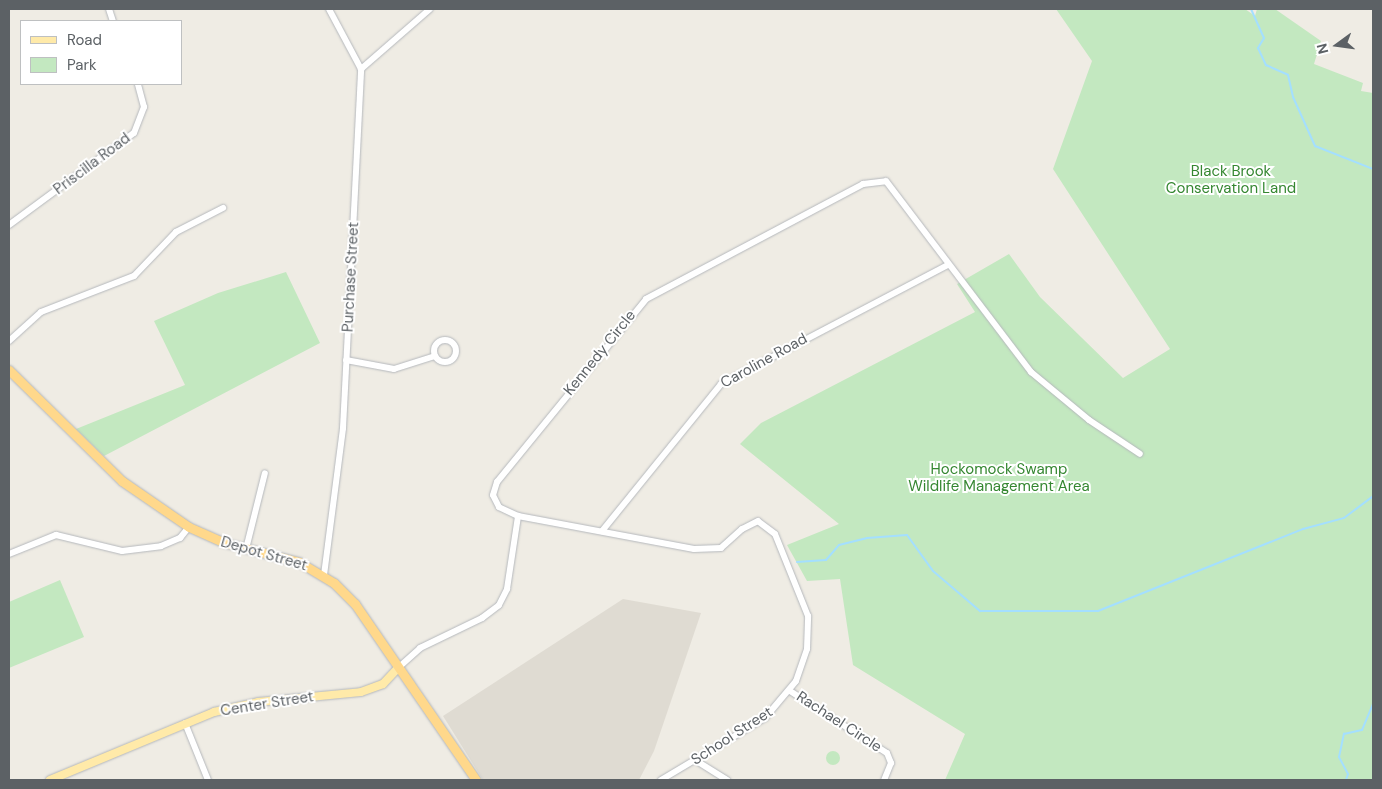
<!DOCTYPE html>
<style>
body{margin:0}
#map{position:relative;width:1382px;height:789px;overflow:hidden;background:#efece4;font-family:"DM Sans",sans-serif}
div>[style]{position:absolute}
.education>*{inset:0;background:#dfdbd2}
.green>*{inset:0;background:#c3e8c0}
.round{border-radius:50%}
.stream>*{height:2px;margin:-1px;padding:0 1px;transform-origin:1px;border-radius:1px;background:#a4dfff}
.roads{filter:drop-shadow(0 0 1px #b5b8bc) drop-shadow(0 0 1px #b5b8bc)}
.minor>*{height:6px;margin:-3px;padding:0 3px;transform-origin:3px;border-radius:3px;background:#fff}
.minor>.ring{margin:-3px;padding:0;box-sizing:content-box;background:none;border:6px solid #fff;border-radius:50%}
.major>*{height:8px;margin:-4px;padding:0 4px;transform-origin:4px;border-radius:4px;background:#ffeaa9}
.highway>*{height:9px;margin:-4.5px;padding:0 4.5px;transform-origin:4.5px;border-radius:4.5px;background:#ffd88b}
span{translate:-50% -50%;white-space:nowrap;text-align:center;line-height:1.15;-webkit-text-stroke:4px #fff;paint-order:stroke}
.street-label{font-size:15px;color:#5c6165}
.park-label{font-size:15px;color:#358731}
.frame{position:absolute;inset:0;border:10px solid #5c6165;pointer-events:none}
.legend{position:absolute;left:20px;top:20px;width:162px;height:65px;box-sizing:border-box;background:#fff;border:1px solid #bec0c1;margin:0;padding:6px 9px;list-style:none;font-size:15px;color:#5c6165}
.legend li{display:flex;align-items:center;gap:10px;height:25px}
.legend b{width:25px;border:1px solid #bec0c1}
.north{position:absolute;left:1312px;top:20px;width:50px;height:50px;-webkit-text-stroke:4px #fff;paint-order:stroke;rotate:256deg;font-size:14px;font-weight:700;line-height:20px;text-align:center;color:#5c6165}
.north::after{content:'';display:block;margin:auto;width:18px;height:22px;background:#5c6165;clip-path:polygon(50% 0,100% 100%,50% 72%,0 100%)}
</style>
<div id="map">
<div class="education">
<i style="clip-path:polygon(623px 599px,701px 613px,654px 751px,639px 780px,483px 780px,443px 716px)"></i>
</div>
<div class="green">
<i style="clip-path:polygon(1056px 9px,1245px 9px,1255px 16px,1257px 9px,1275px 9px,1321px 41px,1314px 64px,1363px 83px,1361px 91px,1373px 93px,1373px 780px,945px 780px,965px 734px,853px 665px,840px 579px,807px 581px,787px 545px,839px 524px,740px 444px,761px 423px,975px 312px,957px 284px,1009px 254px,1040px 297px,1123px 378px,1170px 349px,1053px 169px,1092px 61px)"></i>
<i style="clip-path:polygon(286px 272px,320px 343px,104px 456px,76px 429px,185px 385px,154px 321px,218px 293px)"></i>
<i style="clip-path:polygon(60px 580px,84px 637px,9px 668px,9px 602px)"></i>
<i class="round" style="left:826px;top:751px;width:14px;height:14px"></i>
</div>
<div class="stream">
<i style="left:1251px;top:9px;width:32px;rotate:66deg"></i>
<i style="left:1264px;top:38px;width:12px;rotate:121deg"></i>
<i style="left:1258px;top:48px;width:19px;rotate:65deg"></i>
<i style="left:1266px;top:65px;width:24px;rotate:24deg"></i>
<i style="left:1288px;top:75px;width:23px;rotate:77deg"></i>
<i style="left:1293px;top:97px;width:54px;rotate:65.8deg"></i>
<i style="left:1315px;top:146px;width:62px;rotate:21.6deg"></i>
<i style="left:797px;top:562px;width:29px;rotate:-4deg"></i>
<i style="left:826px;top:560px;width:20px;rotate:-49deg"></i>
<i style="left:839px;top:545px;width:29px;rotate:-14deg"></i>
<i style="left:867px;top:538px;width:40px;rotate:-4.3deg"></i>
<i style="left:907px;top:535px;width:44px;rotate:54.2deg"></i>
<i style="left:933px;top:571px;width:62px;rotate:40.4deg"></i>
<i style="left:980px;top:611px;width:118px"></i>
<i style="left:1098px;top:611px;width:221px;rotate:-21.8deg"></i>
<i style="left:1303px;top:529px;width:42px;rotate:-15deg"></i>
<i style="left:1344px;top:518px;width:36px;rotate:-37deg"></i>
<i style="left:1373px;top:607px;width:34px;rotate:90deg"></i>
<i style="left:1346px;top:780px;width:6px;rotate:-72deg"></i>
<i style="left:1348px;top:774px;width:19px;rotate:-118deg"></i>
<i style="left:1339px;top:757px;width:24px;rotate:-78deg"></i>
<i style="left:1344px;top:734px;width:18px;rotate:-13deg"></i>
<i style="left:1362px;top:730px;width:28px;rotate:-67deg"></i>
</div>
<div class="roads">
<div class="minor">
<i style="left:109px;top:9px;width:13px;rotate:72deg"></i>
<i style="left:329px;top:9px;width:68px;rotate:61.9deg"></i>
<i style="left:9px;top:225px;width:155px;rotate:-36.4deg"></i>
<i style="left:134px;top:133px;width:28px;rotate:-69deg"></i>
<i style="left:144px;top:107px;width:24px;rotate:-105deg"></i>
<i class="ring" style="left:434px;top:340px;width:16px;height:16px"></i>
<i style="left:9px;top:341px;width:43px;rotate:-42.2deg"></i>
<i style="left:41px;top:312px;width:100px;rotate:-21.2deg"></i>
<i style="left:134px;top:276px;width:61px;rotate:-46.3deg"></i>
<i style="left:176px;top:232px;width:53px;rotate:-27.1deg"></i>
<i style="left:346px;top:360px;width:49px;rotate:10.6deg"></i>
<i style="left:394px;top:369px;width:43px;rotate:-17.6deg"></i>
<i style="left:602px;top:531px;width:189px;rotate:-51deg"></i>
<i style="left:721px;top:384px;width:256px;rotate:-27.7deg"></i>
<i style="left:246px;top:549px;width:78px;rotate:-76deg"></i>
<i style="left:9px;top:554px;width:51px;rotate:-22deg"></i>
<i style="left:56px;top:535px;width:68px;rotate:13.6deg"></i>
<i style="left:122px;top:551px;width:39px;rotate:-7deg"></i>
<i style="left:161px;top:546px;width:21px;rotate:-23deg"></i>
<i style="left:180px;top:538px;width:14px;rotate:-51deg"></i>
<i style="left:324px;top:575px;width:148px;rotate:-82.6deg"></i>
<i style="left:343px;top:428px;width:359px;rotate:-87.1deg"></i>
<i style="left:361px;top:69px;width:91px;rotate:-41deg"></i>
<i style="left:398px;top:668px;width:30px;rotate:-42deg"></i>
<i style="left:420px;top:648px;width:69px;rotate:-25.8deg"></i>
<i style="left:482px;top:618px;width:21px;rotate:-37deg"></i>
<i style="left:499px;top:605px;width:18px;rotate:-63deg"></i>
<i style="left:507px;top:589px;width:74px;rotate:-81.4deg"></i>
<i style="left:790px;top:691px;width:115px;rotate:32.6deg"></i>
<i style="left:887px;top:753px;width:11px;rotate:68deg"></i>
<i style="left:891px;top:763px;width:18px;rotate:112deg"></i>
<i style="left:185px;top:723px;width:61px;rotate:68deg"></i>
<i style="left:695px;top:760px;width:38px;rotate:32deg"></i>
<i style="left:661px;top:780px;width:121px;rotate:-30.8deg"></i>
<i style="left:765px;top:718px;width:48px;rotate:-50deg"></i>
<i style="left:796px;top:681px;width:34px;rotate:-71deg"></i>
<i style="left:807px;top:649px;width:33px;rotate:-88deg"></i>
<i style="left:808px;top:616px;width:88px;rotate:-111.9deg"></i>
<i style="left:775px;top:534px;width:21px;rotate:-143deg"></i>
<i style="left:758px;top:521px;width:18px;rotate:153deg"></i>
<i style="left:742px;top:529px;width:28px;rotate:138deg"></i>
<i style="left:721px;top:548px;width:27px;rotate:178deg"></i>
<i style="left:694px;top:549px;width:179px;rotate:-169.4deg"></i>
<i style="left:518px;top:516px;width:21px;rotate:-155deg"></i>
<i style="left:499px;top:507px;width:13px;rotate:-117deg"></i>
<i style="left:493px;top:495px;width:14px;rotate:-73deg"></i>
<i style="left:497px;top:482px;width:236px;rotate:-50.8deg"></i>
<i style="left:646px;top:299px;width:246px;rotate:-27.9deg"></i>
<i style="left:863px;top:184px;width:23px;rotate:-7deg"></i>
<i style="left:886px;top:181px;width:240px;rotate:52.8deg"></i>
<i style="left:1031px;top:372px;width:75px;rotate:39.6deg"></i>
<i style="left:1089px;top:420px;width:61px;rotate:33.7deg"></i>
</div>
<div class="major">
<i style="left:50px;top:780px;width:178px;rotate:-22.5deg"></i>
<i style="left:214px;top:712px;width:45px;rotate:-12.8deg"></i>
<i style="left:258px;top:702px;width:103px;rotate:-5.5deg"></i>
<i style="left:361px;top:692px;width:23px;rotate:-20deg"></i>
<i style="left:383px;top:684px;width:22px;rotate:-47deg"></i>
</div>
<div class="highway">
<i style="left:9px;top:370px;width:158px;rotate:44.5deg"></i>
<i style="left:122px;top:481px;width:81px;rotate:34.5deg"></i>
<i style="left:189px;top:527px;width:36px;rotate:24deg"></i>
<i style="left:222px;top:542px;width:80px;rotate:14.6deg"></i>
<i style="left:299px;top:562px;width:41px;rotate:31deg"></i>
<i style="left:334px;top:583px;width:30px;rotate:45deg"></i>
<i style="left:355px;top:604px;width:214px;rotate:55.5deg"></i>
</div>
</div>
<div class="street-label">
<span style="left:92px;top:164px;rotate:-37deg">Priscilla Road</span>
<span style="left:351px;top:277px;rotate:-87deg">Purchase Street</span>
<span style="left:600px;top:353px;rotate:-51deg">Kennedy Circle</span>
<span style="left:764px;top:361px;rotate:-29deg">Caroline Road</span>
<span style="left:264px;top:554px;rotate:16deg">Depot Street</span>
<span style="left:267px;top:704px;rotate:-9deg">Center Street</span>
<span style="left:839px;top:722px;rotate:33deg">Rachael Circle</span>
<span style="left:732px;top:736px;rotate:-33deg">School Street</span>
</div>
<div class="park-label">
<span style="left:1231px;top:180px">Black Brook<br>Conservation Land</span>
<span style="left:999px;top:478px">Hockomock Swamp<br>Wildlife Management Area</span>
</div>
<div class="frame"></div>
<ul class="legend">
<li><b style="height:6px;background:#ffeaa9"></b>Road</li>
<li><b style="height:14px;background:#c3e8c0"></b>Park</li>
</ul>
<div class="north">N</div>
</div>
